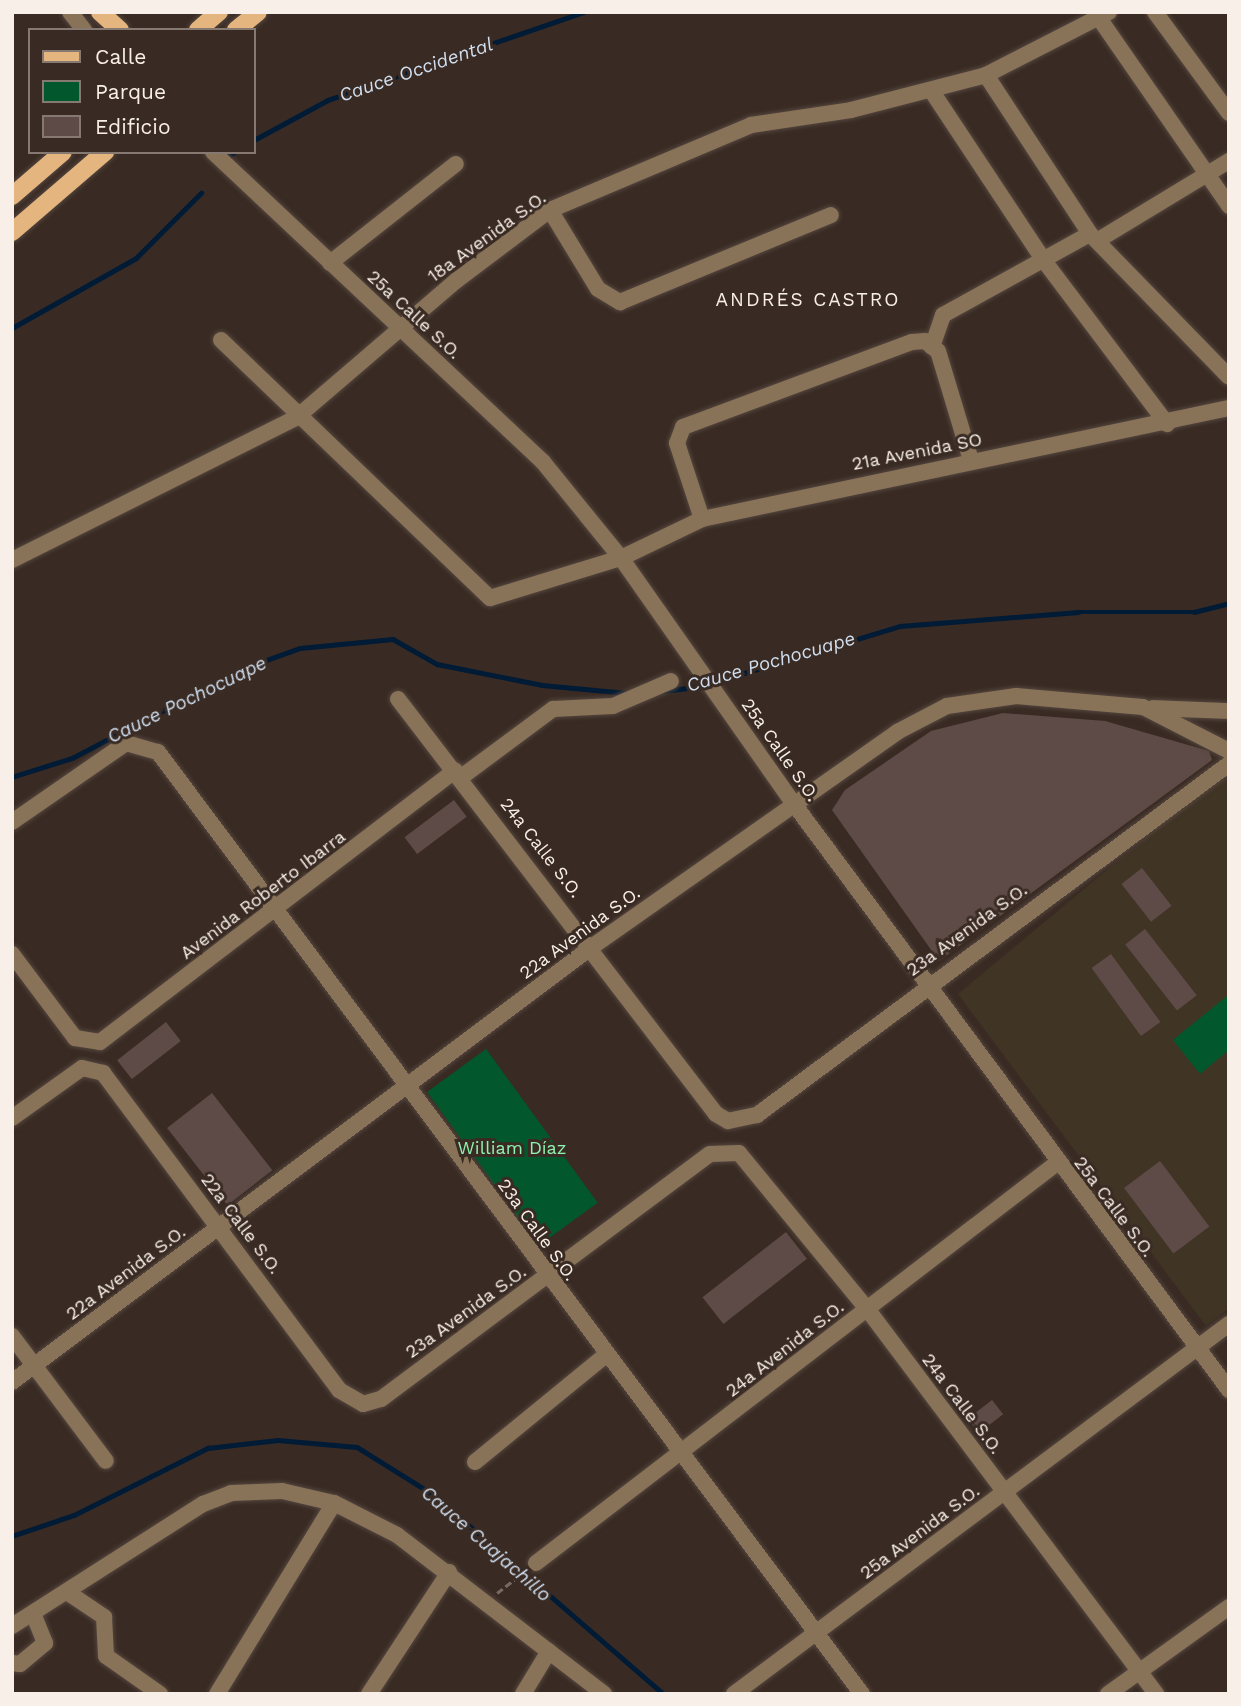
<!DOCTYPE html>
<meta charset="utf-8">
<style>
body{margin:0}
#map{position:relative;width:1241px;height:1706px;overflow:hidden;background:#392b23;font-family:"Work Sans",sans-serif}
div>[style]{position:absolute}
.education>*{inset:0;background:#403425}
.green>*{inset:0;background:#02582c;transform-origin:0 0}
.stream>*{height:4.5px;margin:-2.25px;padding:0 2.25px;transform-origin:2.25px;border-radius:2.25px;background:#001b36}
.building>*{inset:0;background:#5e4b48;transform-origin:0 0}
.path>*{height:2.5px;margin-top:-1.25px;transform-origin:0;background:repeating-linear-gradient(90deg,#756961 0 7px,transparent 0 10.5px)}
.roads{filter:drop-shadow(0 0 2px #54463f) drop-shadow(0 0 2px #54463f)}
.minor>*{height:16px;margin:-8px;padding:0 8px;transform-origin:8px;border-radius:8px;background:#897358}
.major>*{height:18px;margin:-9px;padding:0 9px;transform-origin:9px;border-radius:9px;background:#e4b57e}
span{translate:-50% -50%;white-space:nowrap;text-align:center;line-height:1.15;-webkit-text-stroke:6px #392b23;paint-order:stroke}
.street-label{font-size:18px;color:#f8efe9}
.park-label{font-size:18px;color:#8ef3ae}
.water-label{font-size:19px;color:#d0deef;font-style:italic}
.neighbourhood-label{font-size:19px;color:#f8efe9;letter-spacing:2px}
.frame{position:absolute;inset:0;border:14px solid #f8efe9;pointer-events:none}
.legend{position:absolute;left:28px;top:28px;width:228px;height:126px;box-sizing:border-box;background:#392b23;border:2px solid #857972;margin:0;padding:9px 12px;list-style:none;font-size:21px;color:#f8efe9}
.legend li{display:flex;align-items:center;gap:14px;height:35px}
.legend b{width:35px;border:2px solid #857972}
</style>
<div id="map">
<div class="education">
<i style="clip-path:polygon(1229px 768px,1229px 1308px,1206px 1326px,958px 994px)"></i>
</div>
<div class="green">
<i style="clip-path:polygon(1227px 996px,1229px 1050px,1200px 1074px,1173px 1040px)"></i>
<i style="left:486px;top:1049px;width:190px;height:73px;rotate:54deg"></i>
</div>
<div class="stream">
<i style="left:254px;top:140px;width:84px;rotate:-28.4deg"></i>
<i style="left:328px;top:100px;width:271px;rotate:-19deg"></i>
<i style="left:230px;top:155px;width:5px;rotate:-37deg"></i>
<i style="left:12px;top:328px;width:142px;rotate:-29.4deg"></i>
<i style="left:136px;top:258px;width:92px;rotate:-45deg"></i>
<i style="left:663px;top:691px;width:35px;rotate:-7deg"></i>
<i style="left:698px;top:687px;width:211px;rotate:-16.8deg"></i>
<i style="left:900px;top:626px;width:179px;rotate:-4.5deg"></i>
<i style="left:1078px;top:612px;width:116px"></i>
<i style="left:1194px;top:612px;width:36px;rotate:-14deg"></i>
<i style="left:12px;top:777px;width:63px;rotate:-17.6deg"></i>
<i style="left:72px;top:758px;width:197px;rotate:-27.5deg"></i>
<i style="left:247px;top:667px;width:56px;rotate:-19.7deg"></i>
<i style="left:300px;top:648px;width:93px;rotate:-5.5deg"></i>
<i style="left:393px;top:639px;width:51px;rotate:29.6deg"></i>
<i style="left:437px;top:664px;width:107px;rotate:11.3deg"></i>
<i style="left:542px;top:685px;width:85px;rotate:5.4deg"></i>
<i style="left:12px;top:1536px;width:65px;rotate:-18.7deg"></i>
<i style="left:74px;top:1515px;width:150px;rotate:-26.6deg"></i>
<i style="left:208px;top:1448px;width:70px;rotate:-6.5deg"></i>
<i style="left:278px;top:1440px;width:79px;rotate:5.1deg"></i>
<i style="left:357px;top:1447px;width:91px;rotate:31.9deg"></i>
<i style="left:434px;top:1495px;width:304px;rotate:40.9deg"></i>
</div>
<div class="building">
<i style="clip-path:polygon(1003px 713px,1105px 721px,1209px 751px,1212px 760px,939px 961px,832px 810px,845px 790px,931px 731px)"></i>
<i style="left:454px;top:800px;width:21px;height:62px;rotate:53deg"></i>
<i style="left:1142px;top:868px;width:48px;height:26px;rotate:52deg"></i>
<i style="left:1145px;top:929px;width:84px;height:25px;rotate:52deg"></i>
<i style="left:1111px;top:954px;width:84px;height:24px;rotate:54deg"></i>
<i style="left:166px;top:1022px;width:24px;height:62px;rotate:52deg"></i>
<i style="left:212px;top:1093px;width:98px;height:57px;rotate:52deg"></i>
<i style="left:1160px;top:1161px;width:82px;height:45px;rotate:53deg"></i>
<i style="left:786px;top:1232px;width:34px;height:106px;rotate:52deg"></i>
<i style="left:992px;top:1400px;width:18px;height:31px;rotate:52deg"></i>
</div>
<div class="path">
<i style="left:497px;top:1593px;width:36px;rotate:-38deg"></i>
</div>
<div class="roads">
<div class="minor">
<i style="left:70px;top:12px;width:23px;rotate:52deg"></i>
<i style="left:1155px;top:12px;width:125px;rotate:53.8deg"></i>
<i style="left:1099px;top:18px;width:229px;rotate:55.3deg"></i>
<i style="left:986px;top:75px;width:190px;rotate:56.8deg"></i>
<i style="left:1090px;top:234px;width:199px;rotate:45.8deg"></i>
<i style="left:931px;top:90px;width:206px;rotate:56.5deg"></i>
<i style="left:1045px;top:262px;width:203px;rotate:53deg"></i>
<i style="left:213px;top:152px;width:453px;rotate:43.2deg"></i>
<i style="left:543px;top:462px;width:124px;rotate:50.9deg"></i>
<i style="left:621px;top:558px;width:301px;rotate:54.9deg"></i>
<i style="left:794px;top:804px;width:730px;rotate:53.41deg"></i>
<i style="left:550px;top:210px;width:92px;rotate:58.7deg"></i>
<i style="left:598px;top:289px;width:26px;rotate:31deg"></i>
<i style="left:620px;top:302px;width:228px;rotate:-22.4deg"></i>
<i style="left:1100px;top:239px;width:151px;rotate:-31.2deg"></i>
<i style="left:330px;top:263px;width:160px;rotate:-38.2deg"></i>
<i style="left:221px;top:340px;width:373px;rotate:43.8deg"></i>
<i style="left:490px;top:598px;width:137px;rotate:-17deg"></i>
<i style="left:621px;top:558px;width:90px;rotate:-25.7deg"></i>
<i style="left:702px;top:519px;width:539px;rotate:-11.89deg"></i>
<i style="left:932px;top:347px;width:34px;rotate:-71deg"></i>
<i style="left:943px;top:315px;width:168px;rotate:-28.9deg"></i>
<i style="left:702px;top:519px;width:80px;rotate:-108.2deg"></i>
<i style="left:677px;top:443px;width:17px;rotate:-69deg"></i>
<i style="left:683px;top:427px;width:244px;rotate:-20.4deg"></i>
<i style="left:912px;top:342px;width:13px;rotate:-4deg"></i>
<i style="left:925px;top:341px;width:16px;rotate:38deg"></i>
<i style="left:938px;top:351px;width:114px;rotate:73.2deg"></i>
<i style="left:12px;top:560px;width:319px;rotate:-26.6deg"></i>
<i style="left:297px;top:417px;width:211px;rotate:-40.6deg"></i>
<i style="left:457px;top:280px;width:116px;rotate:-37deg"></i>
<i style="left:550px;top:210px;width:218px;rotate:-22.9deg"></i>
<i style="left:751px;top:125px;width:101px;rotate:-8.5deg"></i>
<i style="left:851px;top:110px;width:139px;rotate:-14.5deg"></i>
<i style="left:986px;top:75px;width:138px;rotate:-27.1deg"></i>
<i style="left:398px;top:699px;width:523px;rotate:52.54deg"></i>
<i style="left:716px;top:1114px;width:14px;rotate:30deg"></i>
<i style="left:728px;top:1121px;width:30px;rotate:-12deg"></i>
<i style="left:757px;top:1115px;width:588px;rotate:-36.64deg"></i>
<i style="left:1153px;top:708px;width:76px;rotate:2.3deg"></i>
<i style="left:460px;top:778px;width:116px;rotate:-36.6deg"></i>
<i style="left:553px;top:709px;width:60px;rotate:-2.9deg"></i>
<i style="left:613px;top:706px;width:63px;rotate:-23.3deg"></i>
<i style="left:12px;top:822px;width:139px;rotate:-34.7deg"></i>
<i style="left:126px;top:743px;width:33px;rotate:16deg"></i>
<i style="left:158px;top:752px;width:1176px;rotate:53.23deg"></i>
<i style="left:12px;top:954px;width:105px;rotate:53.1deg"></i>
<i style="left:75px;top:1038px;width:25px;rotate:9deg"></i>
<i style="left:100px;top:1042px;width:447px;rotate:-37.4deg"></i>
<i style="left:12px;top:1118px;width:86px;rotate:-35.5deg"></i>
<i style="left:82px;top:1068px;width:22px;rotate:13deg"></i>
<i style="left:103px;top:1073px;width:395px;rotate:53.3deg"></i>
<i style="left:339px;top:1390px;width:28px;rotate:30deg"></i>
<i style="left:363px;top:1404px;width:19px;rotate:-16deg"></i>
<i style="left:381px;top:1399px;width:410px;rotate:-36.7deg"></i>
<i style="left:710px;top:1154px;width:29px;rotate:-2deg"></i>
<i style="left:739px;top:1153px;width:203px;rotate:50.6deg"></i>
<i style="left:868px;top:1310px;width:480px;rotate:53.1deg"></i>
<i style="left:12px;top:1336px;width:156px;rotate:53.1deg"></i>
<i style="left:12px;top:1382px;width:726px;rotate:-36.89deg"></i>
<i style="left:593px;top:946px;width:372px;rotate:-35.1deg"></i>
<i style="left:897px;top:732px;width:56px;rotate:-27.5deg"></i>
<i style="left:947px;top:706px;width:70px;rotate:-8.2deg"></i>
<i style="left:1016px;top:696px;width:127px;rotate:5deg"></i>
<i style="left:1143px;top:707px;width:97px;rotate:27.1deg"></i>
<i style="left:475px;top:1462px;width:171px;rotate:-39.3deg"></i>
<i style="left:536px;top:1563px;width:657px;rotate:-37.52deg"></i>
<i style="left:67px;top:1592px;width:45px;rotate:34deg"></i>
<i style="left:104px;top:1617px;width:39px;rotate:87deg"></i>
<i style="left:106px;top:1656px;width:66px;rotate:35.1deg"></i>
<i style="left:12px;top:1626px;width:227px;rotate:-32.6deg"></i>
<i style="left:203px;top:1504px;width:30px;rotate:-21deg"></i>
<i style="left:231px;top:1493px;width:51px;rotate:-2.2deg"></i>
<i style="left:282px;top:1491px;width:53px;rotate:13deg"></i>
<i style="left:334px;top:1503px;width:71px;rotate:26.9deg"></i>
<i style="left:397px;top:1535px;width:261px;rotate:37.5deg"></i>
<i style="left:12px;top:1663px;width:8px;rotate:7deg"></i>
<i style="left:20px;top:1664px;width:33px;rotate:-40deg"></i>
<i style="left:45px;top:1643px;width:32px;rotate:-112deg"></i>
<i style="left:217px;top:1694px;width:224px;rotate:-58.5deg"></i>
<i style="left:369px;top:1694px;width:146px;rotate:-56.7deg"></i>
<i style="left:523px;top:1694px;width:50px;rotate:-58.8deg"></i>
<i style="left:734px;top:1694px;width:618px;rotate:-36.78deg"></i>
<i style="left:1108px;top:1694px;width:149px;rotate:-35.7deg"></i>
</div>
<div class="major">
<i style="left:100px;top:12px;width:27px;rotate:42deg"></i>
<i style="left:198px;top:30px;width:28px;rotate:-41deg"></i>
<i style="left:236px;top:30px;width:28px;rotate:-39deg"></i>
<i style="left:12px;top:196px;width:67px;rotate:-40.8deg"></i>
<i style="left:12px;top:232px;width:123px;rotate:-40.7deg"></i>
</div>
</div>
<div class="street-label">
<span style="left:487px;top:237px;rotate:-36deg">18a Avenida S.O.</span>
<span style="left:414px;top:315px;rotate:43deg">25a Calle S.O.</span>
<span style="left:917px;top:452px;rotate:-11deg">21a Avenida SO</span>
<span style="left:780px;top:750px;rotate:55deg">25a Calle S.O.</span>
<span style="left:541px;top:848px;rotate:52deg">24a Calle S.O.</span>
<span style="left:263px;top:895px;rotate:-37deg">Avenida Roberto Ibarra</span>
<span style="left:967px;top:930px;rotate:-36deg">23a Avenida S.O.</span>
<span style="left:580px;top:933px;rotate:-36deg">22a Avenida S.O.</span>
<span style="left:1114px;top:1207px;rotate:53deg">25a Calle S.O.</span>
<span style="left:241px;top:1224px;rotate:53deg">22a Calle S.O.</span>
<span style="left:537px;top:1230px;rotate:54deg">23a Calle S.O.</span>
<span style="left:126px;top:1273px;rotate:-37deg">22a Avenida S.O.</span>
<span style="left:466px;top:1312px;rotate:-36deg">23a Avenida S.O.</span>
<span style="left:785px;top:1349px;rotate:-38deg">24a Avenida S.O.</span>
<span style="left:962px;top:1404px;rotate:53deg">24a Calle S.O.</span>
<span style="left:920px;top:1532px;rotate:-37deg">25a Avenida S.O.</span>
</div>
<div class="park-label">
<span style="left:512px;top:1148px">William Díaz</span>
</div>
<div class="water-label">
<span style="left:416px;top:70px;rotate:-19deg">Cauce Occidental</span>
<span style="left:771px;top:662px;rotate:-16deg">Cauce Pochocuape</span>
<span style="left:187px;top:700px;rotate:-26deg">Cauce Pochocuape</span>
<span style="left:486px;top:1544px;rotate:41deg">Cauce Cuajachillo</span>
</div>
<div class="neighbourhood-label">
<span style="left:808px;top:300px">ANDRÉS CASTRO</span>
</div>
<div class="frame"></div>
<ul class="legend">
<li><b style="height:9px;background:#e4b57e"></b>Calle</li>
<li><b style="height:19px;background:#02582c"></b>Parque</li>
<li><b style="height:19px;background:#5e4b48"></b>Edificio</li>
</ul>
</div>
